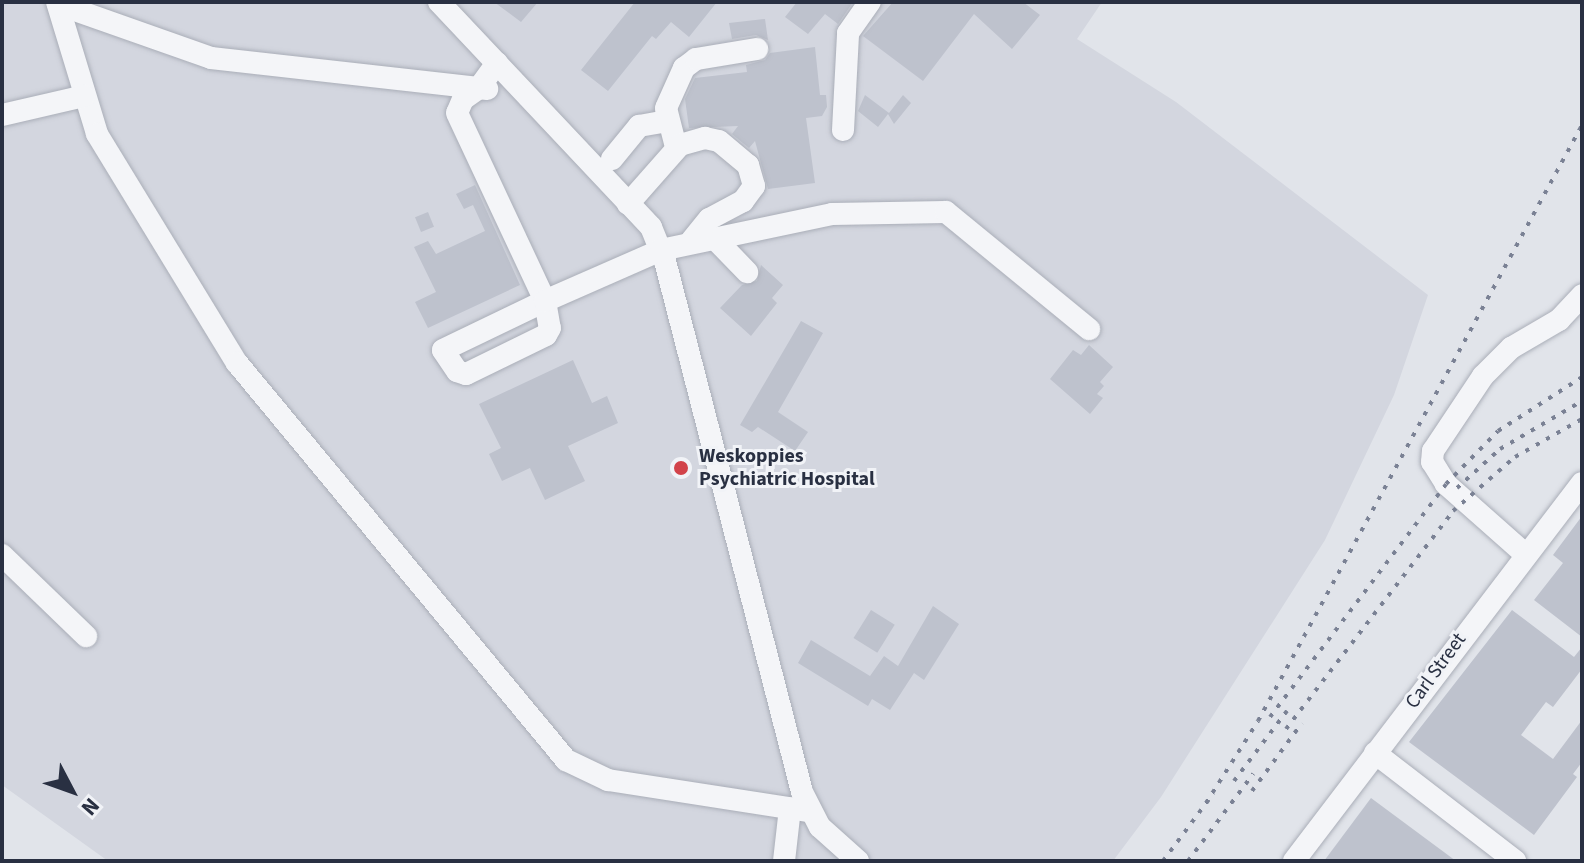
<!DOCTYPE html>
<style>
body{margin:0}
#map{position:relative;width:1584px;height:863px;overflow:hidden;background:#e1e4ea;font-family:"Source Sans 3",sans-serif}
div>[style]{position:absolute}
.built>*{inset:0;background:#d3d6df}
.building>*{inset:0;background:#bec2cd;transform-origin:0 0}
.roads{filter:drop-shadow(0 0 2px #aaaeb8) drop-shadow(0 0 2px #aaaeb8)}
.minor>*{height:22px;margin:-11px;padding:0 11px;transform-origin:11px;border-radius:11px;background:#f4f5f8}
.rail>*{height:4px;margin-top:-2px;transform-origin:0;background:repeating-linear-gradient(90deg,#7a8194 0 4px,transparent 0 12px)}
.dots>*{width:22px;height:22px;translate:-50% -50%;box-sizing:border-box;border:4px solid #f1f3f7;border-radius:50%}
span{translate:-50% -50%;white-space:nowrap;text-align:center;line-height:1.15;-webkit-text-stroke:6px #f1f3f7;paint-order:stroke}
.poi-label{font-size:20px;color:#293042;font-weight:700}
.left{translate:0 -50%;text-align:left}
.street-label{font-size:20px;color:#293042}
.frame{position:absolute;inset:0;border:4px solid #293042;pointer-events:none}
.north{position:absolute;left:32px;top:751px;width:80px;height:80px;-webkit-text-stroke:6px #f1f3f7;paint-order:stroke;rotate:131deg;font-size:22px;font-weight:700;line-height:32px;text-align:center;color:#293042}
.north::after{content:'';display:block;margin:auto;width:28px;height:36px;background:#293042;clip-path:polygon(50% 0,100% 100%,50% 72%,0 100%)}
</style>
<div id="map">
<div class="built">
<i style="clip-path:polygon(2px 2px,1102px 2px,1077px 39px,1176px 102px,1428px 295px,1394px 395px,1325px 540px,1161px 797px,1113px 861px,108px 861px,2px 785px)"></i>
</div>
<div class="building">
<i style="clip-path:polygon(494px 2px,538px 2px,521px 22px)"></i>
<i style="clip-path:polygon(635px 2px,717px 2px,689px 37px,671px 22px,656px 39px,652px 36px,608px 91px,581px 70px)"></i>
<i style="clip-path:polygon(797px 2px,853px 2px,838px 24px,825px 14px,808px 34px,785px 17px)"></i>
<i style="clip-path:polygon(893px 2px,1023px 2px,1040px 15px,1012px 49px,974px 14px,923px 81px,863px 36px)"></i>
<i style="clip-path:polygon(765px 19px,768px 40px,756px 35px,732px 39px,729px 23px)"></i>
<i style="clip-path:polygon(815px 47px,820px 95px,826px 95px,827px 107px,822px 116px,806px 118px,815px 183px,768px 189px,755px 141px,749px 148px,732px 134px,738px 126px,689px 128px,685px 99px,695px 78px,747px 72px,746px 65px,765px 60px,770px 53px)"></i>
<i style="clip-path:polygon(865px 95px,889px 113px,903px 95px,911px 103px,894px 124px,888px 114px,878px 127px,858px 111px)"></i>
<i style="clip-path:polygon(475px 185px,520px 285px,428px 328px,415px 302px,436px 292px,414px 247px,428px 241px,436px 254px,485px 231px,473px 205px,464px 209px,456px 194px)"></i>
<i style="left:428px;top:212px;width:16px;height:14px;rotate:68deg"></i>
<i style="clip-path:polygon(761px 265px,783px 285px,772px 298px,777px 303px,751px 336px,720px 308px,742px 285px,757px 281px)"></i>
<i style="clip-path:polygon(801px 321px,823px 333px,778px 412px,808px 432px,795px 451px,758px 427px,752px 432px,740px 425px)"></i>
<i style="clip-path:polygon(1089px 345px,1113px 367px,1100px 382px,1104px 386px,1097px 394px,1103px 398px,1090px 414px,1050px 379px,1073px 350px,1081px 355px)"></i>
<i style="clip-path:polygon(573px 360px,592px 403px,607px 396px,618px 423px,568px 446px,585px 481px,545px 500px,530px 468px,502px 481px,489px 454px,501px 448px,479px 404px)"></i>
<i style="clip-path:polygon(1582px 516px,1582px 637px,1534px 600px,1563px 563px,1553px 555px)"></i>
<i style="clip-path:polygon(933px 606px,959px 624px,924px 680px,914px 673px,890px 710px,872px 699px,868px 706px,798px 663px,811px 640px,870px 676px,884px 656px,898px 666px)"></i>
<i style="left:871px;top:610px;width:28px;height:33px;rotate:32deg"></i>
<i style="clip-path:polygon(1512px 610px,1574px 657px,1582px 647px,1582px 669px,1553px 707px,1546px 702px,1521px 735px,1553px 759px,1582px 720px,1582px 762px,1573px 774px,1577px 777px,1534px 835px,1409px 742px)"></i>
<i style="clip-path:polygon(1371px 798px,1456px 861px,1324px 861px)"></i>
</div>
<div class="roads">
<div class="minor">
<i style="left:57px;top:2px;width:138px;rotate:73.1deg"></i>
<i style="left:97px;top:134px;width:268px;rotate:58.6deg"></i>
<i style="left:237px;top:363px;width:516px;rotate:50.35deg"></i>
<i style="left:566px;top:760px;width:47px;rotate:25.5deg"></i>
<i style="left:608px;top:780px;width:203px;rotate:8.8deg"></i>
<i style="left:439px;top:2px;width:309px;rotate:46.7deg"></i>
<i style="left:651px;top:227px;width:37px;rotate:68deg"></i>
<i style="left:665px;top:261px;width:548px;rotate:75.53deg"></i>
<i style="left:802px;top:792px;width:39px;rotate:63deg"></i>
<i style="left:820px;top:827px;width:51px;rotate:41.8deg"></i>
<i style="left:58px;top:4px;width:162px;rotate:19.4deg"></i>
<i style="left:211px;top:58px;width:278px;rotate:6.4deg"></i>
<i style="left:497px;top:63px;width:31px;rotate:126deg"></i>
<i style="left:479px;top:88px;width:19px;rotate:145deg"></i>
<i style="left:463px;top:99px;width:15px;rotate:113deg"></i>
<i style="left:457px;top:113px;width:208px;rotate:64.9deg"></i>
<i style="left:545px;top:301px;width:27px;rotate:80deg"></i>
<i style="left:550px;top:328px;width:8px;rotate:120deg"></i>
<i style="left:546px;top:335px;width:89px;rotate:154deg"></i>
<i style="left:466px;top:374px;width:9px;rotate:-162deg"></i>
<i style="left:457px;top:371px;width:25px;rotate:-124deg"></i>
<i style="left:443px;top:350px;width:113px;rotate:-25.7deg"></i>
<i style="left:545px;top:301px;width:127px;rotate:-23.7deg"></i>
<i style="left:661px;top:250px;width:175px;rotate:-11.9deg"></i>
<i style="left:832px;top:214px;width:114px;rotate:-1deg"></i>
<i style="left:946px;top:212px;width:185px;rotate:39.3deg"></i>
<i style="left:2px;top:115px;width:84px;rotate:-13deg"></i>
<i style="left:843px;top:130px;width:97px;rotate:-87deg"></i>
<i style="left:848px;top:33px;width:38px;rotate:-55deg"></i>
<i style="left:676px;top:147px;width:40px;rotate:-104.4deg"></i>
<i style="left:666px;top:108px;width:44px;rotate:-65.8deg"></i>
<i style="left:684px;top:68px;width:15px;rotate:-37deg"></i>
<i style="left:696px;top:59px;width:62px;rotate:-9.3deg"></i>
<i style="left:612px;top:159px;width:43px;rotate:-50.7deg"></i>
<i style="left:639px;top:126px;width:28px;rotate:-10deg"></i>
<i style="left:628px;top:204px;width:79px;rotate:-48.6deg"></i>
<i style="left:680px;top:145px;width:26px;rotate:-16deg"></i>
<i style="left:705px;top:138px;width:14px;rotate:12deg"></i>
<i style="left:719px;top:141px;width:38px;rotate:40deg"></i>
<i style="left:748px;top:165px;width:22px;rotate:74deg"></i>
<i style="left:754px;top:186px;width:19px;rotate:126deg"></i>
<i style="left:743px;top:201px;width:38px;rotate:152deg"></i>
<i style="left:709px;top:219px;width:27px;rotate:129deg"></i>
<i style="left:718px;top:242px;width:42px;rotate:46deg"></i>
<i style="left:1525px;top:554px;width:106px;rotate:-138.5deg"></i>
<i style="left:1446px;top:484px;width:26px;rotate:-122deg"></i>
<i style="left:1432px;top:462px;width:11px;rotate:-85deg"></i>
<i style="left:1433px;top:451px;width:90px;rotate:-56.3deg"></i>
<i style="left:1483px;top:376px;width:40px;rotate:-45deg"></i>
<i style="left:1511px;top:348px;width:56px;rotate:-30.3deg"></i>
<i style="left:1559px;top:320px;width:34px;rotate:-47deg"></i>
<i style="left:2px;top:555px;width:117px;rotate:44deg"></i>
<i style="left:1375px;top:753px;width:177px;rotate:37.6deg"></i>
<i style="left:784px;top:861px;width:53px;rotate:-83.5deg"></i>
<i style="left:1294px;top:861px;width:475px;rotate:-52.7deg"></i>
</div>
</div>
<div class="rail">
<i style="left:1457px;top:488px;width:58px;rotate:-42.2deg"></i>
<i style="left:1500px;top:449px;width:95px;rotate:-30.3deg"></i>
<i style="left:1270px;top:717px;width:292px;rotate:-52.9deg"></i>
<i style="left:1446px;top:484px;width:74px;rotate:-45.5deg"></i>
<i style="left:1498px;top:431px;width:100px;rotate:-32.7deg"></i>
<i style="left:1286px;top:729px;width:275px;rotate:-52.5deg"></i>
<i style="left:1453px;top:511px;width:82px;rotate:-41.1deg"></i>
<i style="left:1515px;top:457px;width:77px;rotate:-29.6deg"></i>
<i style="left:1234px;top:781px;width:88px;rotate:-52.9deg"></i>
<i style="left:1252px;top:791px;width:84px;rotate:-53.7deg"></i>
<i style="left:1206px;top:803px;width:97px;rotate:-57.6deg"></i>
<i style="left:1258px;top:721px;width:678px;rotate:-61.47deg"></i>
<i style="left:1163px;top:861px;width:84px;rotate:-53.3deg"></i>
<i style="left:1188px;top:861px;width:109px;rotate:-53.2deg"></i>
</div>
<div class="dots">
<i style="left:681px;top:468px;background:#d2434a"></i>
</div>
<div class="poi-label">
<span class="left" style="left:699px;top:468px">Weskoppies<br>Psychiatric Hospital</span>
</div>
<div class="street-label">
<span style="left:1436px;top:671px;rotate:-54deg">Carl Street</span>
</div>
<div class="frame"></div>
<div class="north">N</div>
</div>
